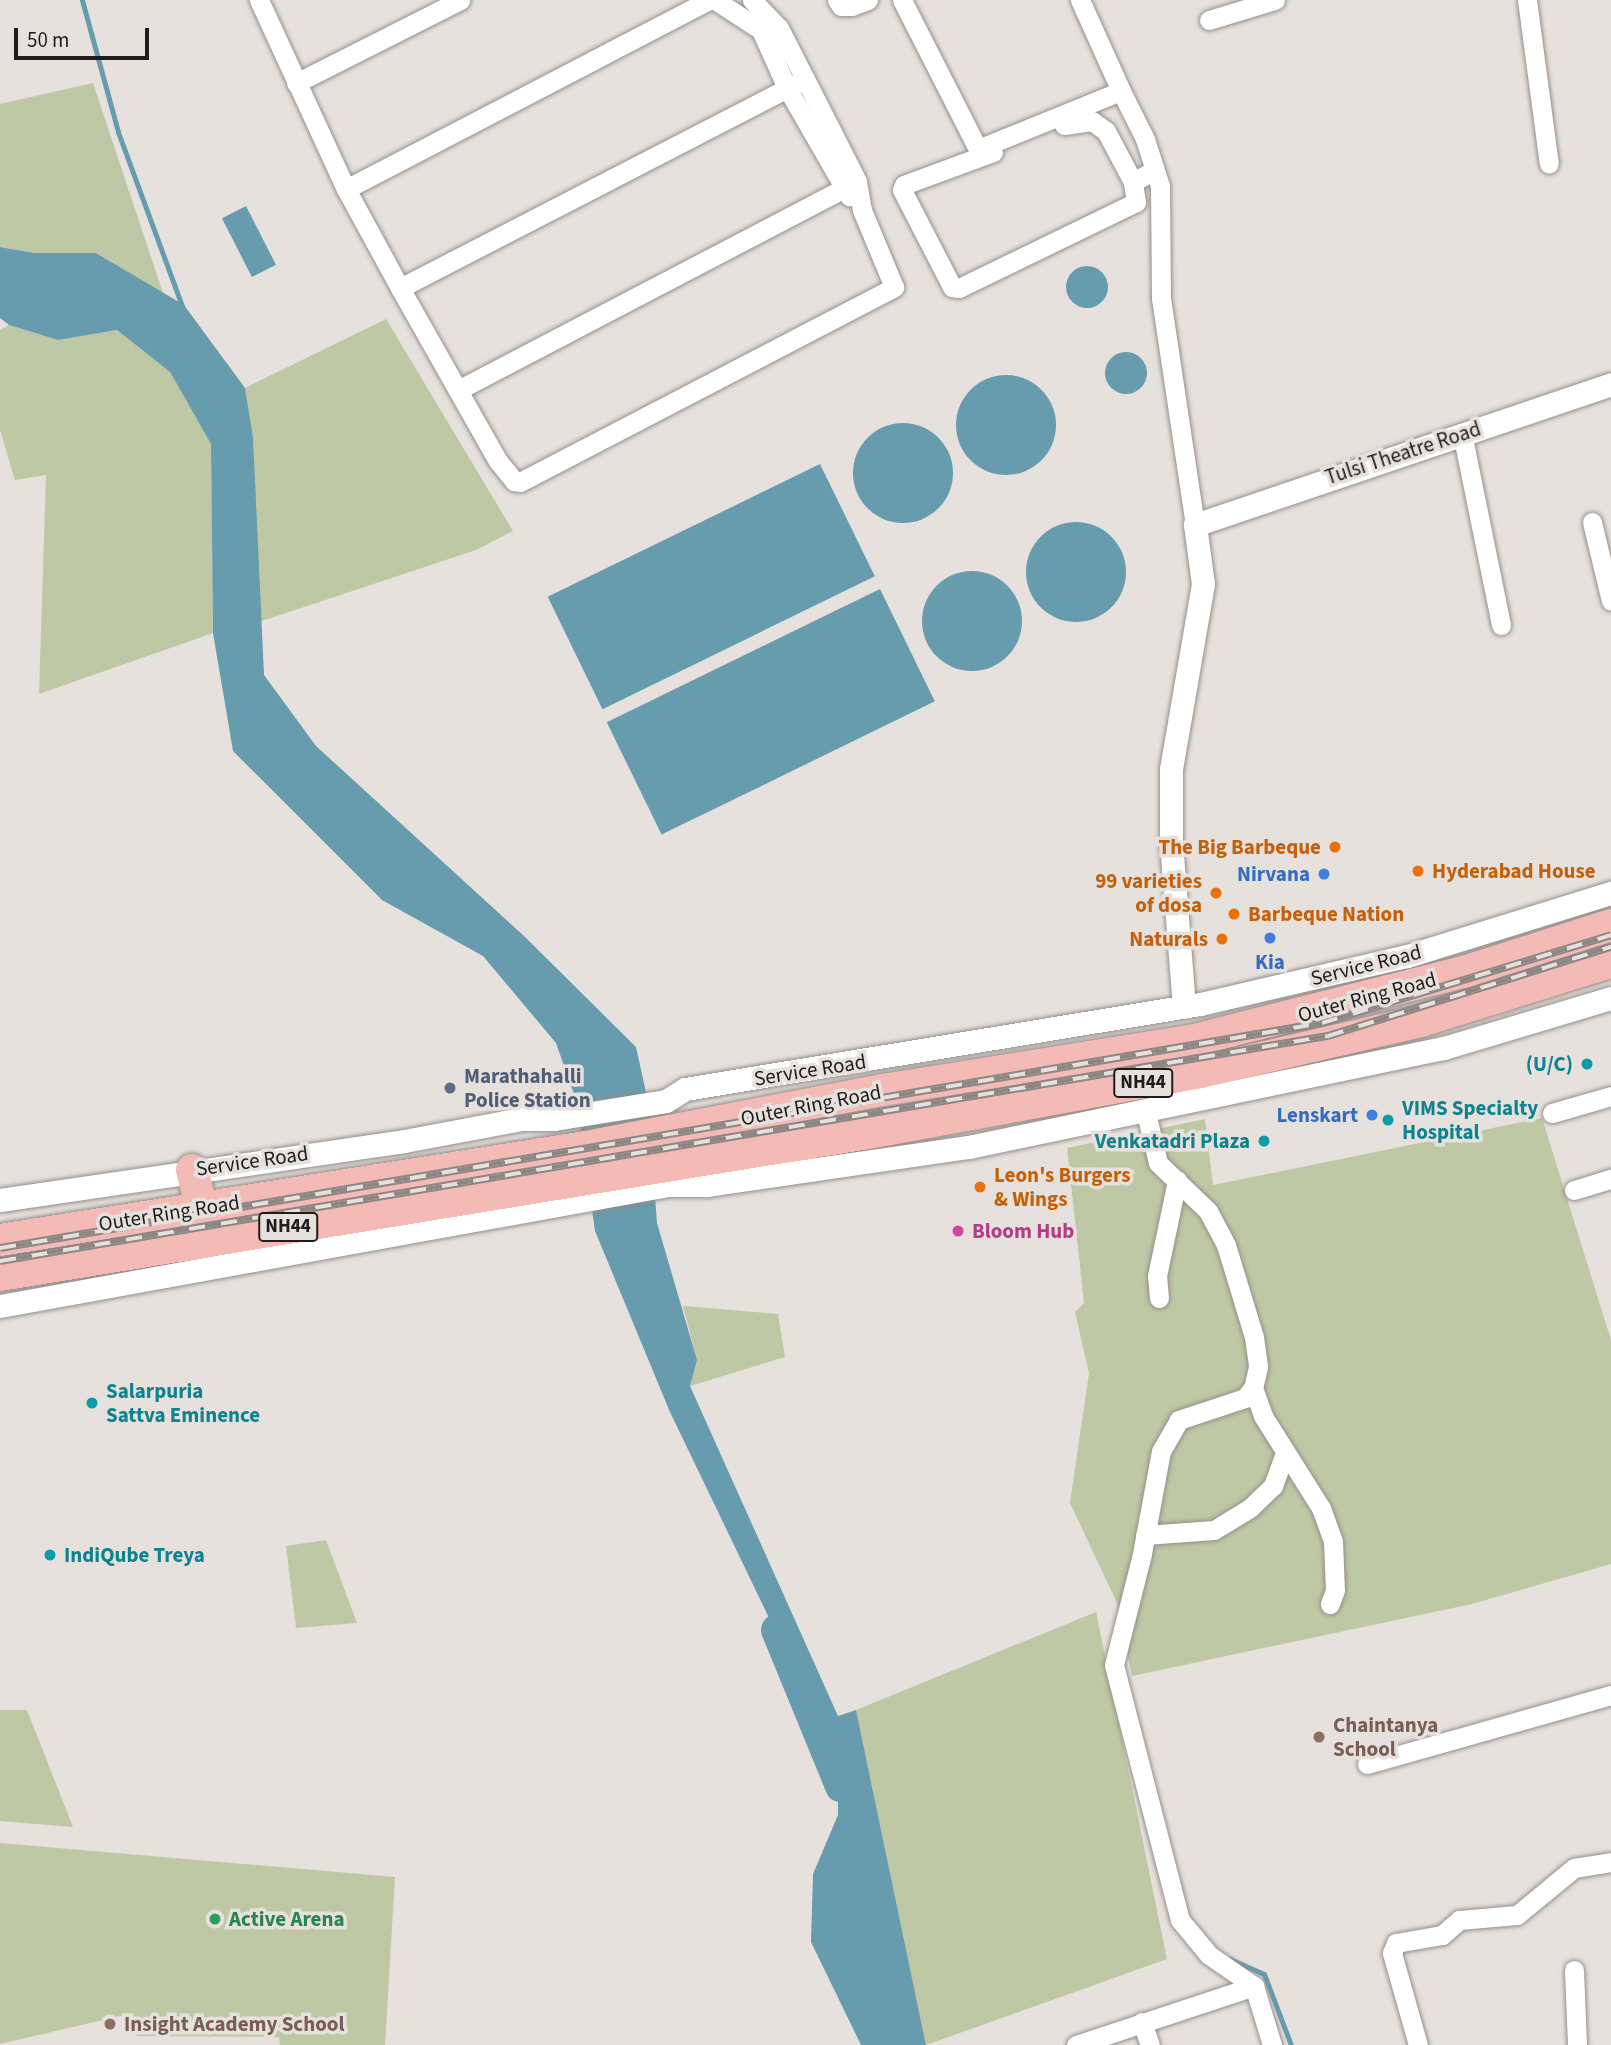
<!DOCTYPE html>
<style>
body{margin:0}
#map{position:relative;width:1611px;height:2045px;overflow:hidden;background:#e7e1dd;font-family:"Source Sans 3",sans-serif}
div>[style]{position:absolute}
.green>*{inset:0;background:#bfc8a4}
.water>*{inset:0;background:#679bae;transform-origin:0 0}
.round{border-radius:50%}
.stream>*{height:5px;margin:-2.5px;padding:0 2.5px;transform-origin:2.5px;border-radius:2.5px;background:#679bae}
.river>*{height:32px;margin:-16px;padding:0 16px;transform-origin:16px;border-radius:16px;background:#679bae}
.roads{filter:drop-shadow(0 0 2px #958f8c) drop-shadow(0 0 2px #958f8c)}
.minor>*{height:19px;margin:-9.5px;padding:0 9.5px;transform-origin:9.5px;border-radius:9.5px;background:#fff}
.tertiary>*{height:23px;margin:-11.5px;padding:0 11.5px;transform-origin:11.5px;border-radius:11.5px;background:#fff}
.trunk>*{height:32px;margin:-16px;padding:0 16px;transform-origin:16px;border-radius:16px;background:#f4bbb6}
.rail>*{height:8px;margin-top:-4px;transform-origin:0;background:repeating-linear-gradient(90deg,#e7e1dd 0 16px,#8c8785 0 32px);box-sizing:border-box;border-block:2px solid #8c8785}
.dots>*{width:19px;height:19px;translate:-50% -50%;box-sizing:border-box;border:4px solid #e7e1dd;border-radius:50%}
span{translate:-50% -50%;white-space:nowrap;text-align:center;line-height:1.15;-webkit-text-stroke:7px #e7e1dd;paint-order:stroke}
.shield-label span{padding:2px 5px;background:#e7e1dd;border:2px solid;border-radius:5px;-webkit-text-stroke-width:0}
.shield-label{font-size:19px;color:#1f1c1b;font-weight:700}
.street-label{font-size:21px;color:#1f1c1b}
.food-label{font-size:21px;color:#c56008;font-weight:700}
.right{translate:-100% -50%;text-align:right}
.left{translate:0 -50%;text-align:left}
.shop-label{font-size:21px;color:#366cbe;font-weight:700}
.culture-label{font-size:21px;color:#0d838f;font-weight:700}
.service-label{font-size:21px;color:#4e5e75;font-weight:700}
.hotel-label{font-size:21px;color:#b23c85;font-weight:700}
.education-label{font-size:21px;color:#785e54;font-weight:700}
.leisure-label{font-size:21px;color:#27864d;font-weight:700}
.scale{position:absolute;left:14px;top:28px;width:135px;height:32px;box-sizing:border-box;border:4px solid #1f1c1b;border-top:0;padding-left:9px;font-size:21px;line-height:24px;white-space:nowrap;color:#1f1c1b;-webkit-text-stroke:5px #e7e1dd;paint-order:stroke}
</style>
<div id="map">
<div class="green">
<i style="clip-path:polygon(93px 83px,163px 293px,96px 253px,34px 253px,0 247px,0 104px)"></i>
<i style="clip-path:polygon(386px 319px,513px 531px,476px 550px,259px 622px,253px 437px,245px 388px)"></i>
<i style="clip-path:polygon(9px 325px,58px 340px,117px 330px,170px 372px,211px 444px,213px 633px,39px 694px,46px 475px,15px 480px,0 430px,0 330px)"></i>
<i style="clip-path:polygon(1542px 1118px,1611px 1340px,1611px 1564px,1472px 1604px,1132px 1676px,1117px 1603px,1070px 1503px,1089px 1373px,1075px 1312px,1084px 1303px,1067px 1148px,1205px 1119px,1213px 1185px)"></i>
<i style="clip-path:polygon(683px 1306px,778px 1314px,785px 1357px,690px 1386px,697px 1360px)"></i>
<i style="clip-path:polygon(326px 1540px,357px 1623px,296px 1628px,286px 1546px)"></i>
<i style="clip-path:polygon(1096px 1612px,1167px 1959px,926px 2045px,856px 1710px)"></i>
<i style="clip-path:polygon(0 1710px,27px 1710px,73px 1827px,0 1821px)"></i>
<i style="clip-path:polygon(0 1843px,395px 1877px,385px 2045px,280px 2045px,279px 2037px,137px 2036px,133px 2013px,0 2044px)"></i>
</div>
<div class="water">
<i style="left:246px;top:206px;width:66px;height:27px;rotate:63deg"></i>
<i style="clip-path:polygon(0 247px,34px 253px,96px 253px,184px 305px,245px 388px,253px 437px,264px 675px,316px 746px,524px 936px,636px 1047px,647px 1097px,657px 1223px,697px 1360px,690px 1386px,838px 1716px,856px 1710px,926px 2045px,861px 2045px,811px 1942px,813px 1874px,838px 1815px,838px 1781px,808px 1699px,670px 1412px,595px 1231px,577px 1103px,556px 1043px,483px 956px,382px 900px,233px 751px,213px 633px,211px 444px,170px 372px,117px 330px,58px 340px,9px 325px,0 318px)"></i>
<i class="round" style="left:1066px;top:266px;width:42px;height:42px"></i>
<i class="round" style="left:1105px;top:352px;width:42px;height:42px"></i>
<i class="round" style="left:956px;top:375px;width:100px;height:100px"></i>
<i class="round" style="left:853px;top:423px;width:100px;height:100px"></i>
<i style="left:820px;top:464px;width:125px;height:303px;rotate:64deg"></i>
<i class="round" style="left:1026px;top:522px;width:100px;height:100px"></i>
<i class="round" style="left:922px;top:571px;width:100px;height:100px"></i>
<i style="left:880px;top:589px;width:125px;height:304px;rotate:64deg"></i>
</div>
<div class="stream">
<i style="left:82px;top:0;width:137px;rotate:74.7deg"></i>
<i style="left:118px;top:132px;width:189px;rotate:69.8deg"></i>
<i style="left:1230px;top:1959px;width:37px;rotate:24deg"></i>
<i style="left:1264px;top:1974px;width:76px;rotate:69.2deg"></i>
</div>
<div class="river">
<i style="left:777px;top:1630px;width:169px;rotate:67.7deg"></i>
</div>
<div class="roads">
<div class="minor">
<i style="left:259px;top:0;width:208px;rotate:65.3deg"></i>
<i style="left:346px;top:189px;width:113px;rotate:61.4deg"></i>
<i style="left:400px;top:288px;width:199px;rotate:60.5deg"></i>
<i style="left:498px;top:461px;width:26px;rotate:51deg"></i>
<i style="left:514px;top:481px;width:6px;rotate:9deg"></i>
<i style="left:520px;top:482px;width:422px;rotate:-27.5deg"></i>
<i style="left:894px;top:287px;width:83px;rotate:-112.6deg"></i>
<i style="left:862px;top:210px;width:29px;rotate:-100deg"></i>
<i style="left:857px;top:181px;width:172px;rotate:-117deg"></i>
<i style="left:779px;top:28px;width:39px;rotate:-134deg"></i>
<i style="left:715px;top:0;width:55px;rotate:33.1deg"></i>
<i style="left:761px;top:30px;width:64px;rotate:65.9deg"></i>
<i style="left:787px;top:88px;width:125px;rotate:60.1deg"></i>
<i style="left:837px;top:0;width:7px;rotate:56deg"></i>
<i style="left:841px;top:6px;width:11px"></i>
<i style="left:852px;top:6px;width:17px;rotate:-21deg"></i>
<i style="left:902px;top:0;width:167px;rotate:63deg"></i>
<i style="left:978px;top:149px;width:154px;rotate:-22.1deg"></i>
<i style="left:1121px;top:91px;width:54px;rotate:63.4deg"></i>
<i style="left:1145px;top:139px;width:49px;rotate:72.3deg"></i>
<i style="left:1160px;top:186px;width:112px;rotate:89.5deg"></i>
<i style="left:1161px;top:298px;width:230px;rotate:81.5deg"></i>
<i style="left:1080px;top:0;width:100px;rotate:65.7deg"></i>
<i style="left:1527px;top:0;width:165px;rotate:82.4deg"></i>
<i style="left:1209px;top:20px;width:69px;rotate:-16.9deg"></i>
<i style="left:296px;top:83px;width:184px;rotate:-26.8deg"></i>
<i style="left:1064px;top:125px;width:28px;rotate:-8deg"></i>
<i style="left:1092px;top:121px;width:17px;rotate:36deg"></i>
<i style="left:1106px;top:131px;width:58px;rotate:62.1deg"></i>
<i style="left:993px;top:152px;width:95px;rotate:159.7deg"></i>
<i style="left:904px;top:185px;width:5px;rotate:112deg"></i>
<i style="left:902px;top:190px;width:109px;rotate:62.7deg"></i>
<i style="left:952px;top:287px;width:7px;rotate:8deg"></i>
<i style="left:959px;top:288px;width:197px;rotate:-25.9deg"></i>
<i style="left:1136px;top:202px;width:20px;rotate:-99deg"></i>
<i style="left:1133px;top:182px;width:25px;rotate:-29deg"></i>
<i style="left:346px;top:189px;width:409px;rotate:-27.5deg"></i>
<i style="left:400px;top:288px;width:456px;rotate:-27.3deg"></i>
<i style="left:458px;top:390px;width:450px;rotate:-27.6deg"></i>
<i style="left:1462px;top:433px;width:196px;rotate:78.5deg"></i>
<i style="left:1592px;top:522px;width:81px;rotate:76.5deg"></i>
<i style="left:1146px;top:1113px;width:51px;rotate:76.5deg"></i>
<i style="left:1158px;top:1163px;width:69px;rotate:43.8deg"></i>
<i style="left:1208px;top:1211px;width:38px;rotate:62deg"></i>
<i style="left:1226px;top:1245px;width:96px;rotate:73.1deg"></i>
<i style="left:1254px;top:1337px;width:30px;rotate:82deg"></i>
<i style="left:1258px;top:1367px;width:22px;rotate:103deg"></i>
<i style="left:1253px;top:1388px;width:13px;rotate:129deg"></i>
<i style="left:1245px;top:1398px;width:70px;rotate:161.6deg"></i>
<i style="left:1179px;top:1420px;width:36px;rotate:120deg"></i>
<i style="left:1161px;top:1451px;width:105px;rotate:100.5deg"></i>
<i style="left:1142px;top:1554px;width:114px;rotate:104.2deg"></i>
<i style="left:1114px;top:1665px;width:263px;rotate:75.5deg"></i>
<i style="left:1180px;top:1920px;width:45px;rotate:50.4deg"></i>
<i style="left:1209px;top:1955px;width:55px;rotate:34.6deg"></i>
<i style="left:1552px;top:1113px;width:61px;rotate:-16.1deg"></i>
<i style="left:1574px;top:1190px;width:39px;rotate:-17deg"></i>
<i style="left:1159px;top:1298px;width:22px;rotate:-95deg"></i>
<i style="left:1157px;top:1276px;width:98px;rotate:-78.2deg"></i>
<i style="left:1253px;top:1388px;width:30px;rotate:70deg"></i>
<i style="left:1263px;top:1416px;width:109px;rotate:57.8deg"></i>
<i style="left:1321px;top:1508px;width:35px;rotate:70deg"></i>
<i style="left:1333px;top:1541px;width:49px;rotate:87.7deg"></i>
<i style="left:1335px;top:1590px;width:15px;rotate:110deg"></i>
<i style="left:1145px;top:1535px;width:69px;rotate:-4.1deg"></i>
<i style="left:1214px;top:1530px;width:42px;rotate:-31.4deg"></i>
<i style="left:1250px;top:1508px;width:32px;rotate:-44deg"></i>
<i style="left:1273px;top:1486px;width:33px;rotate:-70deg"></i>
<i style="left:1367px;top:1764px;width:254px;rotate:-15.8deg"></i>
<i style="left:1574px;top:1970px;width:75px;rotate:87.7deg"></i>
<i style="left:1142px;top:2022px;width:24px;rotate:71deg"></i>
<i style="left:1076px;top:2045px;width:188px;rotate:-18.3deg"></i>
<i style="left:1254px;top:1986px;width:62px;rotate:73deg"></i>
<i style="left:1418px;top:2045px;width:96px;rotate:-105.8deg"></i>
<i style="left:1392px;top:1953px;width:11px;rotate:-68deg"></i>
<i style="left:1396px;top:1943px;width:47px;rotate:-9.9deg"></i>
<i style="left:1442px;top:1935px;width:23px;rotate:-41deg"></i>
<i style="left:1459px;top:1920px;width:58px;rotate:-4.9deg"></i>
<i style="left:1517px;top:1915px;width:74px;rotate:-39.5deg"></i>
<i style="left:1574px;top:1868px;width:37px;rotate:-9deg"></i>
</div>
<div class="tertiary">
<i style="left:1184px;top:1007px;width:165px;rotate:-94.5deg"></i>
<i style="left:1171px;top:843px;width:74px;rotate:-90deg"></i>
<i style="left:1171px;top:769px;width:188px;rotate:-80.2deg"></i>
<i style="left:1203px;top:584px;width:60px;rotate:-97.7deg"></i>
<i style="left:1195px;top:525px;width:439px;rotate:-18.7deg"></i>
<i style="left:0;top:1200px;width:408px;rotate:-8.3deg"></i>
<i style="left:404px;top:1141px;width:120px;rotate:-10.6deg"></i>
<i style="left:522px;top:1119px;width:32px"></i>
<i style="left:554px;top:1119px;width:113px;rotate:-9.1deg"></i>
<i style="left:666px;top:1101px;width:22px;rotate:-32deg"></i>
<i style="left:685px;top:1089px;width:522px;rotate:-9.37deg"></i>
<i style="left:1200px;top:1004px;width:212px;rotate:-13.1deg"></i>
<i style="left:1407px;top:956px;width:214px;rotate:-17.2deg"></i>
<i style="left:0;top:1306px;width:679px;rotate:-10.27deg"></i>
<i style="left:668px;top:1185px;width:39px"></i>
<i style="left:707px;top:1185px;width:265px;rotate:-8.3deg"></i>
<i style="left:969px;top:1147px;width:485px;rotate:-11.8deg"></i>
<i style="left:1444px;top:1048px;width:174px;rotate:-16.7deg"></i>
</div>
<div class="trunk">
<i style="left:192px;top:1170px;width:38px;rotate:76deg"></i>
<i style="left:0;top:1240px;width:593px;rotate:-9.02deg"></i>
<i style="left:586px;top:1147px;width:302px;rotate:-10.9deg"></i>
<i style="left:883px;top:1090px;width:311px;rotate:-9.1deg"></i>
<i style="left:1190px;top:1041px;width:286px;rotate:-14.2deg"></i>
<i style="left:1467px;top:971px;width:151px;rotate:-17.7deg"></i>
<i style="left:0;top:1275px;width:880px;rotate:-9.29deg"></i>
<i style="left:868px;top:1133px;width:338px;rotate:-10.4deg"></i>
<i style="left:1200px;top:1072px;width:227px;rotate:-13deg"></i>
<i style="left:1421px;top:1021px;width:199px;rotate:-17.3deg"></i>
</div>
</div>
<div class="rail">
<i style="left:0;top:1248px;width:1341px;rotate:-9.66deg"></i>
<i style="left:1322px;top:1023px;width:302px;rotate:-16.9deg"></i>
<i style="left:0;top:1261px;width:1347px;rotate:-9.62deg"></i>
<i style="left:1328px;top:1036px;width:297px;rotate:-17.5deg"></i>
</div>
<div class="dots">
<i style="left:1335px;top:847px;background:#e8710a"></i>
<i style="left:1418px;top:871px;background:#e8710a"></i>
<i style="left:1324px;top:874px;background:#3f7fe0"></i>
<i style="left:1216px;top:893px;background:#e8710a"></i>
<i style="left:1234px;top:914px;background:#e8710a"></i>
<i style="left:1270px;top:938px;background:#3f7fe0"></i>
<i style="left:1222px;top:939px;background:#e8710a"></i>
<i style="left:1587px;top:1064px;background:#0f9aa8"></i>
<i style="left:450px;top:1088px;background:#5c6f8a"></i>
<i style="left:1372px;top:1115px;background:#3f7fe0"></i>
<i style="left:1388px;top:1120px;background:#0f9aa8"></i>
<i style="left:1264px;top:1141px;background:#0f9aa8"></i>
<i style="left:980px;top:1187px;background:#e8710a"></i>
<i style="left:958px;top:1231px;background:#d1479c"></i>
<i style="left:92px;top:1403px;background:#0f9aa8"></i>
<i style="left:50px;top:1555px;background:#0f9aa8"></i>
<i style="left:1319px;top:1737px;background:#8d6e63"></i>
<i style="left:215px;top:1919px;background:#2e9e5b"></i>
<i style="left:110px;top:2024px;background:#8d6e63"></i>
</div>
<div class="shield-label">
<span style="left:1143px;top:1083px">NH44</span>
<span style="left:288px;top:1227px">NH44</span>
</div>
<div class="street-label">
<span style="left:1403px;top:453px;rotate:-18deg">Tulsi Theatre Road</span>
<span style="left:1366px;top:965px;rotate:-14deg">Service Road</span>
<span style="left:1367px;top:997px;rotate:-15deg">Outer Ring Road</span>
<span style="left:810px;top:1070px;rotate:-9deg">Service Road</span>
<span style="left:811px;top:1105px;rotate:-11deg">Outer Ring Road</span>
<span style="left:252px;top:1161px;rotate:-8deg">Service Road</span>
<span style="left:169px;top:1213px;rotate:-9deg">Outer Ring Road</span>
</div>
<div class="food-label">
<span class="right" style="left:1321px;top:847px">The Big Barbeque</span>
<span class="left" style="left:1432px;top:871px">Hyderabad House</span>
<span class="right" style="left:1202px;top:893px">99 varieties<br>of dosa</span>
<span class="left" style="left:1248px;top:914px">Barbeque Nation</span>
<span class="right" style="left:1208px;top:939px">Naturals</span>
<span class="left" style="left:994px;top:1187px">Leon's Burgers<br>&amp; Wings</span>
</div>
<div class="shop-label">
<span class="right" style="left:1310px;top:874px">Nirvana</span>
<span style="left:1270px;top:962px">Kia</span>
<span class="right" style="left:1358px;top:1115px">Lenskart</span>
</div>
<div class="culture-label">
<span class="right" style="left:1573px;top:1064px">(U/C)</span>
<span class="left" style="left:1402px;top:1120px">VIMS Specialty<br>Hospital</span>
<span class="right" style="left:1250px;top:1141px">Venkatadri Plaza</span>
<span class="left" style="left:106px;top:1403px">Salarpuria<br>Sattva Eminence</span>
<span class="left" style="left:64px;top:1555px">IndiQube Treya</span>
</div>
<div class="service-label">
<span class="left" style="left:464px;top:1088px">Marathahalli<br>Police Station</span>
</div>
<div class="hotel-label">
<span class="left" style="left:972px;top:1231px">Bloom Hub</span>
</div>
<div class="education-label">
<span class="left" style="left:1333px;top:1737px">Chaintanya<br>School</span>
<span class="left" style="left:124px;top:2024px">Insight Academy School</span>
</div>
<div class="leisure-label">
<span class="left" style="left:229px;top:1919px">Active Arena</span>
</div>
<div class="scale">50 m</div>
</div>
